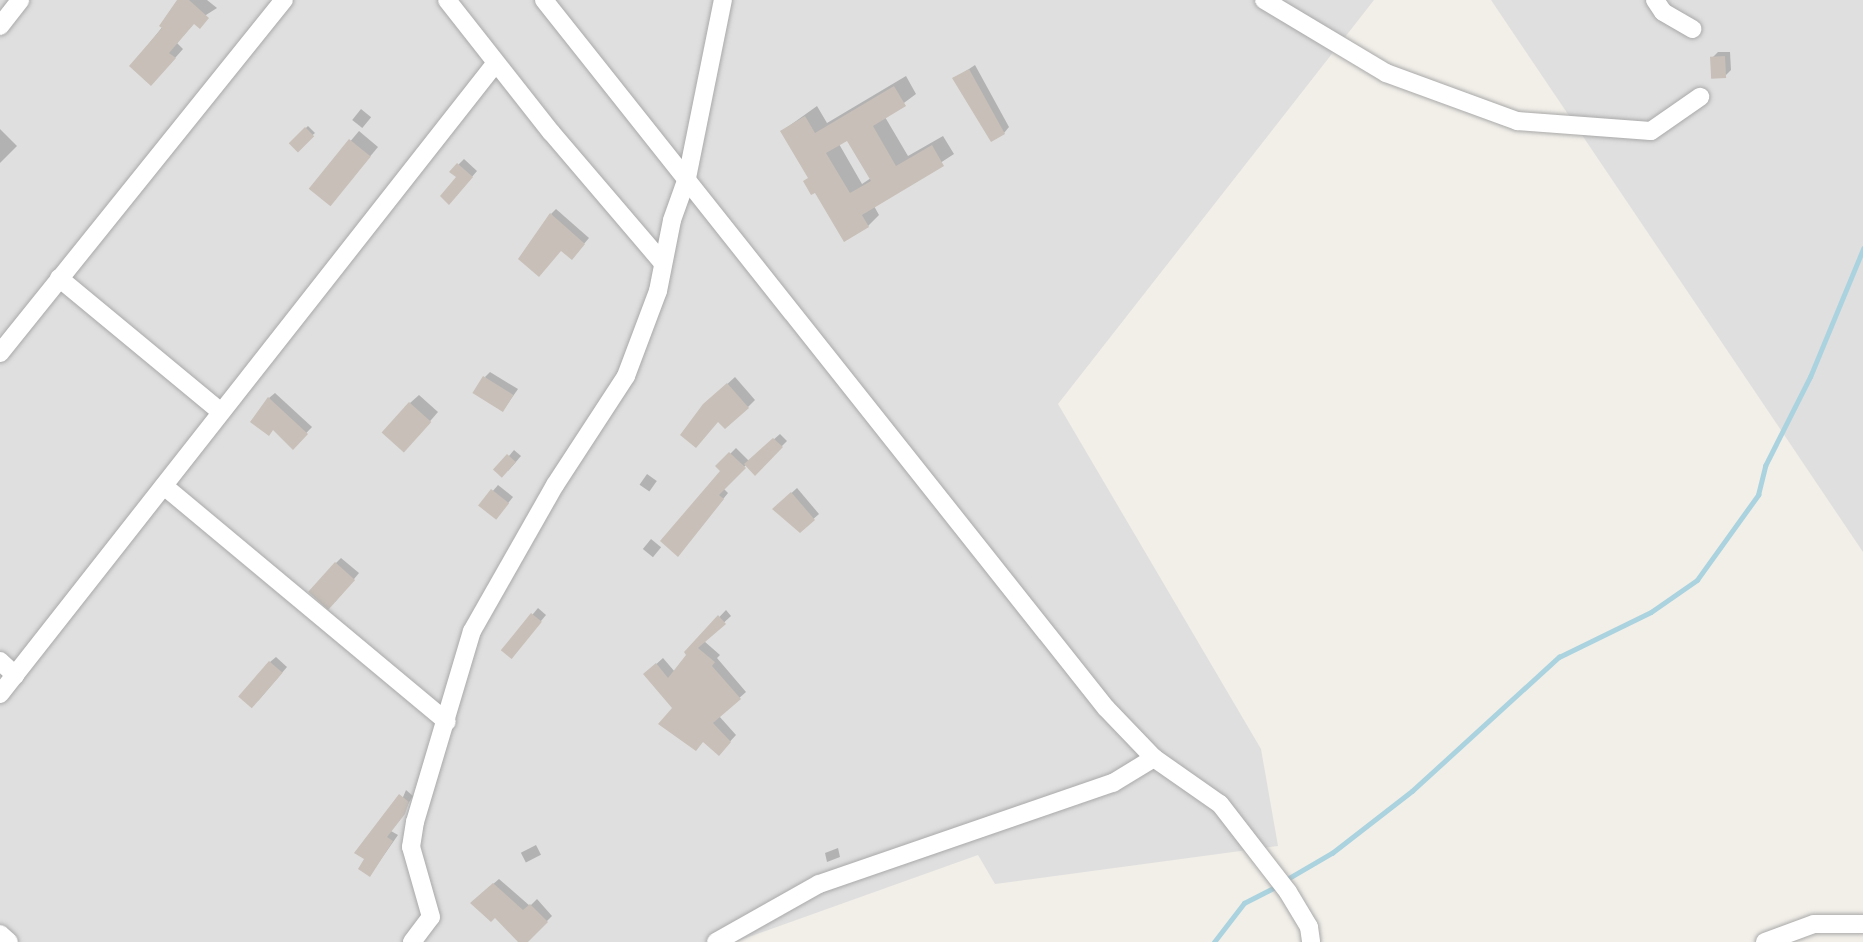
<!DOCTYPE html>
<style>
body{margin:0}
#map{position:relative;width:1863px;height:942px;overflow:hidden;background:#f2efe9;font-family:"Fira Sans",sans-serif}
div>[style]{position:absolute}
.residential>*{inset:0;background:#e0dfdf}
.shadow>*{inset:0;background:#0003;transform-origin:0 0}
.stream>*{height:4.5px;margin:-2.25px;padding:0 2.25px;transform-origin:2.25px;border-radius:2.25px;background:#aad3df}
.building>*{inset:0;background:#c7bfb8;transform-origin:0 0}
.roads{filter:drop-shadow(0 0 2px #a9a9a9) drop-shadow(0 0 2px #a9a9a9)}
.minor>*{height:18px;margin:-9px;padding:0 9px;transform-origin:9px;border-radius:9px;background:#fff}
span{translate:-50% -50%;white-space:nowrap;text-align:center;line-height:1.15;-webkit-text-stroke:7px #fff;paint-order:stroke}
</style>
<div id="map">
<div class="residential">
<i style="clip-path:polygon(0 0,1374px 0,1058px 404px,1261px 749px,1278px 846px,995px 884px,978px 855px,735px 942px,0 942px)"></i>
<i style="clip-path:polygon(1491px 0,1863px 0,1863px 552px)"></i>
</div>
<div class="shadow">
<i style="clip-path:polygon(184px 0,207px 0,217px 8px,195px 22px,177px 43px,183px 49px,160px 75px,131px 66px)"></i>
<i style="clip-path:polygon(1718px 52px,1730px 52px,1731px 70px,1725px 76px,1712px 58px)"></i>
<i style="clip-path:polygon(975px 65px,1009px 127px,1004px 133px,954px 79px)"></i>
<i style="clip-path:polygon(evenodd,906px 76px,916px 94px,885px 117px,908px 156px,943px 136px,954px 154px,874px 206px,879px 215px,868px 226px,809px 177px,782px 131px,817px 106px,827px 123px,906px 76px,848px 138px,871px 178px,862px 184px,839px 144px,848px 138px)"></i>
<i style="left:361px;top:109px;width:13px;height:14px;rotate:39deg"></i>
<i style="clip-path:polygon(308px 126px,315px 133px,296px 149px,290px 143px)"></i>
<i style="clip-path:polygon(0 129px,17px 146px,0 163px)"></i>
<i style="clip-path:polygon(359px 131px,378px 147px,338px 195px,311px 188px)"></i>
<i style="clip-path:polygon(464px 159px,477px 171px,455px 197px,458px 177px,452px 171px)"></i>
<i style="clip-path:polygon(556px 209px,589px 238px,577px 252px,551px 214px)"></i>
<i style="clip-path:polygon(490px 372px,518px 389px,504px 409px,485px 377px)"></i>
<i style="clip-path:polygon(735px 377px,755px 400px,748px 407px,713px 397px)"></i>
<i style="clip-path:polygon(275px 393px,312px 427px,293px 447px,269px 398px)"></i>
<i style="clip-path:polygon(419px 395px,438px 412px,412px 442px,410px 403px)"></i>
<i style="clip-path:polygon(780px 434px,787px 441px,755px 473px,746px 465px,723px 488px,728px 493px,683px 549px,722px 471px,718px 466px,736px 448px,749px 461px)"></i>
<i style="clip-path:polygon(514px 450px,521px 456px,508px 471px,509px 456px)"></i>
<i style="left:647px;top:474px;width:12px;height:13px;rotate:35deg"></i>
<i style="clip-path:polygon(498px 485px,513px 497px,501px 512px,480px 506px)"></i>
<i style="clip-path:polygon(797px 488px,819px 514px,800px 531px,774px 509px)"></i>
<i style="left:651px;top:539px;width:13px;height:13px;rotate:39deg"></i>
<i style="clip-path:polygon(341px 558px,359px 573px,335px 602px,336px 563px)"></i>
<i style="clip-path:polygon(538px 608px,546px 615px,516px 651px,503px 650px)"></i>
<i style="clip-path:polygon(726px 610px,731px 616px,704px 641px,720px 655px,717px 658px,746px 692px,719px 716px,736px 735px,725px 747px,674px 708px,652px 668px,663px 658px,675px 672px,689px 655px,686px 652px)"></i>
<i style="clip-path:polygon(276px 657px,287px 667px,258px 701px,270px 662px)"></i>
<i style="clip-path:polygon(406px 790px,413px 796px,391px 831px,398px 835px,370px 875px)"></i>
<i style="left:536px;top:845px;width:11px;height:17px;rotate:63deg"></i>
<i style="clip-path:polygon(838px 848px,840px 857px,827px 862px,825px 853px)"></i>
<i style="clip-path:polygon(499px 879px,530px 906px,537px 899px,552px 916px,526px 942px,520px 942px,478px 897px)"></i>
</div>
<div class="stream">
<i style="left:1284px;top:881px;width:56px;rotate:-30.3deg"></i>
<i style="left:1332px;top:853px;width:101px;rotate:-37.8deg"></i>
<i style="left:1412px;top:791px;width:199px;rotate:-42.4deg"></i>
<i style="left:1559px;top:657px;width:102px;rotate:-26.1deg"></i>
<i style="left:1651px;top:612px;width:56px;rotate:-34.8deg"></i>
<i style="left:1697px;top:580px;width:105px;rotate:-54.3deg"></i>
<i style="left:1758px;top:495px;width:30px;rotate:-76deg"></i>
<i style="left:1765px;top:466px;width:100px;rotate:-63.2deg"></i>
<i style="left:1810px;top:377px;width:139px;rotate:-67.5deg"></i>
<i style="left:1214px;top:942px;width:49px;rotate:-52.4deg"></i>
<i style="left:1244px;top:903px;width:37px;rotate:-27deg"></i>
</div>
<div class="building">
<i style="clip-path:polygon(177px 0,189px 0,209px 18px,200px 29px,194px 24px,169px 53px,176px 58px,151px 86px,129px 66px,162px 28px,159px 26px)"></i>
<i style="left:1725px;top:56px;width:22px;height:15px;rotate:87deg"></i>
<i style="clip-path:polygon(969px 69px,1005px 134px,991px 142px,952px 78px)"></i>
<i style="clip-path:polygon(evenodd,894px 86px,906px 106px,873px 126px,896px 166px,932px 145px,944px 166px,862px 215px,869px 227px,844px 242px,815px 193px,811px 195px,803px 181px,808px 178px,780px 131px,805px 116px,815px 133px,894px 86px,847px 141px,871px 181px,850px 193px,826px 153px,847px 141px)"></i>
<i style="left:305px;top:127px;width:13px;height:23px;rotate:45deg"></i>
<i style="left:349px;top:139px;width:28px;height:64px;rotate:39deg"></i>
<i style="clip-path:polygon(457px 163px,473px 177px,449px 205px,440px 196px,456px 177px,449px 172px)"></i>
<i style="clip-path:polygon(550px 213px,585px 244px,572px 260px,561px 251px,539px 277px,518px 259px)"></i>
<i style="left:483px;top:376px;width:36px;height:20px;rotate:32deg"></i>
<i style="clip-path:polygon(727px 383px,749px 408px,725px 429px,718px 422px,696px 448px,680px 435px,703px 404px)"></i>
<i style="clip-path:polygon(268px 397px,308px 434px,293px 450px,273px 430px,269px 436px,250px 422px)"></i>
<i style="left:409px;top:402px;width:30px;height:41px;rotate:42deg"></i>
<i style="clip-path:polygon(773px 438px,783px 447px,755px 476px,744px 464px)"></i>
<i style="clip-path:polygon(729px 452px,746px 468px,719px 495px,724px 499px,678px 557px,660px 541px,720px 471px,715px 466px)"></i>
<i style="left:507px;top:454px;width:12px;height:21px;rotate:42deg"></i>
<i style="left:491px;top:489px;width:23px;height:21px;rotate:38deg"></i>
<i style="clip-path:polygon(791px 492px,815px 520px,800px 533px,772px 509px)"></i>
<i style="left:335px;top:562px;width:27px;height:40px;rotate:42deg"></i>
<i style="left:531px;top:613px;width:14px;height:48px;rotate:39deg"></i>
<i style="clip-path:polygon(718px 615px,726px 624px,698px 648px,715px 662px,712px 666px,741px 699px,713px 723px,731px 742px,719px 756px,703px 742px,696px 751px,658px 724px,672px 708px,643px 674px,656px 663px,668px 678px,686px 655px,684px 652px)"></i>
<i style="left:269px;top:661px;width:18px;height:47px;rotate:41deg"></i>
<i style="clip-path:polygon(399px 794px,409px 802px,405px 814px,387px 837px,393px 841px,370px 877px,358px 869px,364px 859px,354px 853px)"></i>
<i style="clip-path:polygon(493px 883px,523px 910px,530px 904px,548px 922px,528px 942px,518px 942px,495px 918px,491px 922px,470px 903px)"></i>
</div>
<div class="roads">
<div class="minor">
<i style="left:447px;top:0;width:168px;rotate:51.8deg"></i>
<i style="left:551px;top:132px;width:172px;rotate:49.5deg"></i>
<i style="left:544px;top:0;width:904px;rotate:51.56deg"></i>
<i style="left:1106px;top:708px;width:69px;rotate:46.2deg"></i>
<i style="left:1154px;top:758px;width:80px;rotate:34.9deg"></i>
<i style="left:1220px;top:804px;width:111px;rotate:52.3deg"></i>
<i style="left:1288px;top:892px;width:41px;rotate:59deg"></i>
<i style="left:1309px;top:927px;width:15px;rotate:82deg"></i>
<i style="left:1264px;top:0;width:142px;rotate:30.9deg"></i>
<i style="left:1386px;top:73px;width:140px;rotate:20.1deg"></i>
<i style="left:1517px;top:121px;width:134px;rotate:4.3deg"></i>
<i style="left:1651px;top:131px;width:60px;rotate:-34.8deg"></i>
<i style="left:1655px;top:0;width:14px;rotate:56deg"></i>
<i style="left:1663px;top:12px;width:34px;rotate:30deg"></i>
<i style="left:0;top:26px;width:33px;rotate:-52deg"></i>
<i style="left:59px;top:278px;width:209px;rotate:39.6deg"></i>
<i style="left:0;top:353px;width:453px;rotate:-51.2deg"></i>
<i style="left:164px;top:486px;width:368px;rotate:39.8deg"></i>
<i style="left:0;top:661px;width:21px;rotate:43deg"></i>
<i style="left:0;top:694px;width:801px;rotate:-51.84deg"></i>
<i style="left:0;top:934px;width:12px;rotate:42deg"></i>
<i style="left:412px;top:942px;width:31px;rotate:-53deg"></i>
<i style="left:431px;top:917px;width:73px;rotate:-105.9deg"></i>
<i style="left:411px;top:847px;width:25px;rotate:-81deg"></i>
<i style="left:415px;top:822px;width:199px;rotate:-73.4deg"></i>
<i style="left:472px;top:631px;width:168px;rotate:-60.4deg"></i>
<i style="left:555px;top:485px;width:130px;rotate:-56.9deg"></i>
<i style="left:626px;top:376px;width:91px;rotate:-69.4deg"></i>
<i style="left:658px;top:291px;width:72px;rotate:-78.8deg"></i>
<i style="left:672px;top:220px;width:45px;rotate:-70.3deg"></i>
<i style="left:687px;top:178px;width:182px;rotate:-78.6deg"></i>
<i style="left:716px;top:942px;width:118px;rotate:-29.4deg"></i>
<i style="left:819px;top:884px;width:311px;rotate:-19deg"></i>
<i style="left:1113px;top:783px;width:48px;rotate:-31.4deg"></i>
<i style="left:1765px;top:942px;width:52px;rotate:-20.2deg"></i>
<i style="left:1814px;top:924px;width:49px"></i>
</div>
</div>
</div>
